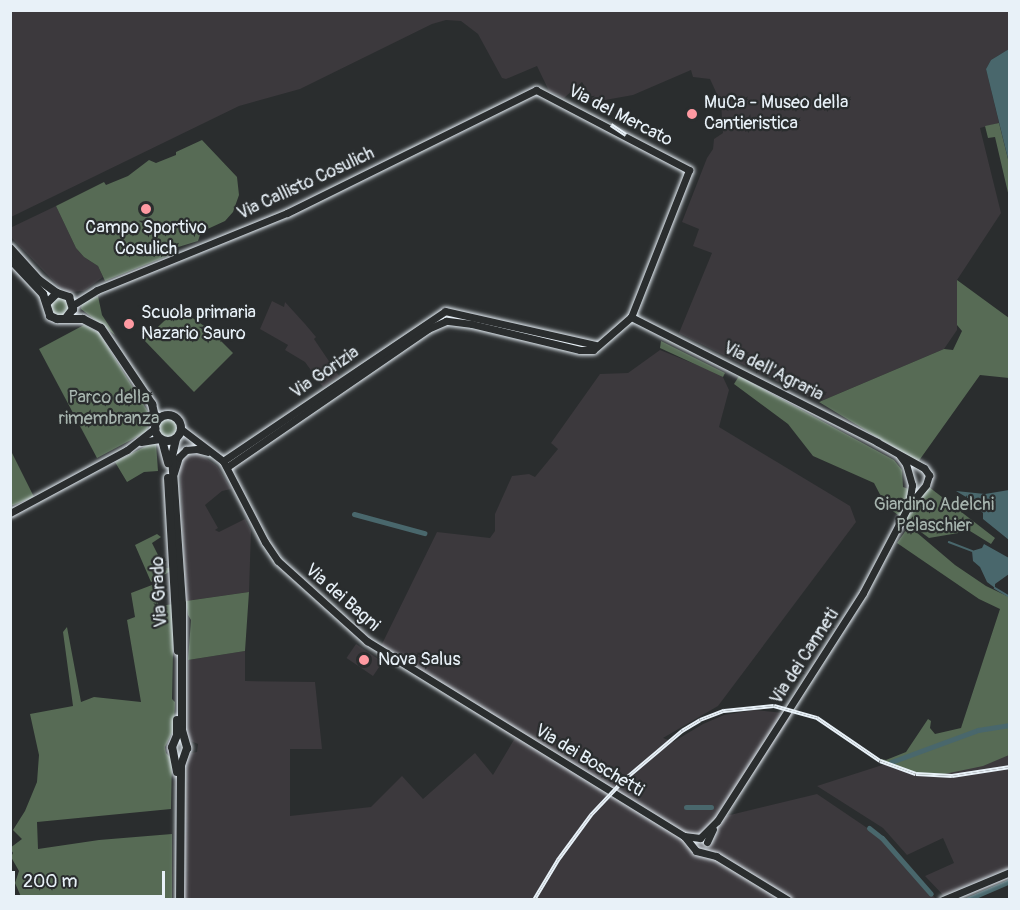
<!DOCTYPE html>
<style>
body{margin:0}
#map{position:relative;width:1020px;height:910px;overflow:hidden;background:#2a2d2e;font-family:Pangolin,sans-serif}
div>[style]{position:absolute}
.built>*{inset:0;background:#3c393d;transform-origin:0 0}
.green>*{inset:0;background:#576b55}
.round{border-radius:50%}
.water>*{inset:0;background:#49676c}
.stream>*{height:1.5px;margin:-0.75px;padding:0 0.75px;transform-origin:0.75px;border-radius:0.75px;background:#49676c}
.canal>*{height:5px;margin:-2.5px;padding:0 2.5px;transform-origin:2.5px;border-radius:2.5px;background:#49676c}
.roads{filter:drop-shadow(0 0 2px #e8f1f8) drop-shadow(0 0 2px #e8f1f8)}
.secondary>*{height:7px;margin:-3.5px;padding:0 3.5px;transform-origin:3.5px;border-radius:3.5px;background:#2a2d2e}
.primary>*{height:8px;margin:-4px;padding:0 4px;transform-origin:4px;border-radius:4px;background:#2a2d2e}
.primary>.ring{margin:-4px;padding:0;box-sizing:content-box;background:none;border:8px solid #2a2d2e;border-radius:50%}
.rail>*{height:4px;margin-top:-2px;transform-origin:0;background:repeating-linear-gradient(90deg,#2a2d2e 0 4.5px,#e8f1f8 0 9px);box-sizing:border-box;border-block:2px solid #e8f1f8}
.dots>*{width:16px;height:16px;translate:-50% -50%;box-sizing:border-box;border:3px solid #2a2d2e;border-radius:50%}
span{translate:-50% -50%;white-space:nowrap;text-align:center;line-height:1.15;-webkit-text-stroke:4.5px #2a2d2e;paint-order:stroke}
.poi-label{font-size:18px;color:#e8f1f8}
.left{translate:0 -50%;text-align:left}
.street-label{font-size:18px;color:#e8f1f8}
.park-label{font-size:18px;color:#a7b5af}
.frame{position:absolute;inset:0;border:12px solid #e8f1f8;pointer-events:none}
.scale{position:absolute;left:12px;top:871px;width:153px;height:27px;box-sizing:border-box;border:3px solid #e8f1f8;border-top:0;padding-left:8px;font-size:18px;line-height:21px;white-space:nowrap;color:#e8f1f8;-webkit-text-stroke:4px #2a2d2e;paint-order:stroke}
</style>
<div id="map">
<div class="built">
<i style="clip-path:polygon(11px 11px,1009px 11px,1009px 49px,991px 60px,986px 69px,999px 123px,980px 128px,1001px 213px,957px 280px,957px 330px,944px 349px,819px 402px,679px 333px,712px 253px,693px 246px,699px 229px,682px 222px,707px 158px,713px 149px,714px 139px,723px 133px,721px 103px,710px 79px,693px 77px,691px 70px,633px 95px,594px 102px,582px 82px,564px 98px,549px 91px,537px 66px,506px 79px,502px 78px,478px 34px,461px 21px,446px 20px,432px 24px,300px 89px,239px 106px,11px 217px)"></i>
<i style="clip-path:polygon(56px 206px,76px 248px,84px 257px,98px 266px,103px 277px,84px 291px,71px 292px,60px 288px,11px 237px,12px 227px)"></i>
<i style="clip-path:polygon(272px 301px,284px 307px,285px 302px,305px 324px,316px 337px,314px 339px,339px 376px,323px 387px,305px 362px,285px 350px,288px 345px,260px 329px)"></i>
<i style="clip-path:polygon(660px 350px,722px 375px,729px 390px,719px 427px,850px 506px,856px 522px,718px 706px,663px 738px,673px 742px,703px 724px,724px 715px,754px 710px,793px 714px,726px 816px,817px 794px,882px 838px,936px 899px,184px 900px,186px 761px,191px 753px,197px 752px,198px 744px,191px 741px,186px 733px,188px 660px,245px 651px,245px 681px,315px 682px,322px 749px,290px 749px,290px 816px,371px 807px,402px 776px,423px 799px,475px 753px,493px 775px,515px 738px,473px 712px,477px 703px,470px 702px,381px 646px,437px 532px,490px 538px,495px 531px,495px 514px,512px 476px,529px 474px,535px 477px,558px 449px,551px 443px,600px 374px,628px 373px)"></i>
<i style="clip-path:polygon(200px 454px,217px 466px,231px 489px,222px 491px,205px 505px,218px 528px,215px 530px,219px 532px,245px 519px,251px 531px,249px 592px,186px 601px,180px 468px,185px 456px)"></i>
<i style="left:356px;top:644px;width:32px;height:17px;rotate:34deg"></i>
<i style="clip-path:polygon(1009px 730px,1009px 868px,943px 895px,925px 876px,954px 863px,943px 838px,907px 855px,883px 828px,817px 786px,982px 733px)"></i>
</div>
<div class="green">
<i style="clip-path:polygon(999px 123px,1009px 163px,1009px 197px,995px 137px,988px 138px,985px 126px)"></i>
<i style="clip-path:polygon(202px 140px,237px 177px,239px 195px,233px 212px,225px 221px,201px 232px,198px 241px,175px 248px,175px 253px,105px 281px,98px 266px,84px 257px,76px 248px,56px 206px,104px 182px,106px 185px,128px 176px,149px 160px,156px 163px,176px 155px,176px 152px)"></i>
<i style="clip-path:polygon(957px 280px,1009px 318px,1009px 378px,980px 375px,918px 462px,819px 402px,944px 349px,953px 350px,962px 331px,957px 325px)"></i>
<i style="clip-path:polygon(64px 296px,70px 308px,65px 316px,58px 316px,52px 313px,50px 303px,54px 297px)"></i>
<i style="clip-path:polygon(98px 296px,102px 315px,115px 335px,81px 309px,82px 303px)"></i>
<i style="clip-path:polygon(178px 308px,210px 330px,233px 353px,194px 392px,144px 340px)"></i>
<i style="clip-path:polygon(84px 325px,99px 333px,152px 418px,146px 432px,97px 458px,39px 349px)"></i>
<i style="clip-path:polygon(661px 341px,725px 373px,723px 377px,660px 348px)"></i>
<i style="clip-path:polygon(739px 376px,894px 460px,902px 470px,903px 487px,920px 493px,929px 487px,995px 538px,991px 544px,970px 531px,929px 538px,886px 506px,874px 483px,813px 456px,788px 424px,734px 384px)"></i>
<i class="round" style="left:157px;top:418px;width:20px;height:20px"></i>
<i style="clip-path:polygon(156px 443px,158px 471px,144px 472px,127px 482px,115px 462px,148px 445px)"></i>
<i style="clip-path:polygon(10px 449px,34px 497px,11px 506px,10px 506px)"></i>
<i style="clip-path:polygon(909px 526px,955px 565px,986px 586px,1009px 597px,1009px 755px,983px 766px,935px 776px,925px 775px,898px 769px,875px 758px,886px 760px,906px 752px,928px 719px,931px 721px,930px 728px,935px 734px,961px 728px,1000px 609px,979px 599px,897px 543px)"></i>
<i style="clip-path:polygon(157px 534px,161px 537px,152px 543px,165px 569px,171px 567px,171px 571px,151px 582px,135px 545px)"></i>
<i style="clip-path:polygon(152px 585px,159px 606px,174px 604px,172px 699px,175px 702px,174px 729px,165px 747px,166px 753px,172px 759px,171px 809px,37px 822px,38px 849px,99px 840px,172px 834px,172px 899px,22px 899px,15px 883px,19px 871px,11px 857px,13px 853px,10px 848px,22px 839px,13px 830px,25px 811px,37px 782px,39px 755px,30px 714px,73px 706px,63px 632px,67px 627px,81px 702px,94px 697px,141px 702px,127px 620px,135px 617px,131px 593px)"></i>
<i style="clip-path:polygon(249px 592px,245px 651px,188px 660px,191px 620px,188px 615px,186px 601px)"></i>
</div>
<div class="water">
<i style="clip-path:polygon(1009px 49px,1009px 163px,986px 69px,991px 60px)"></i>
<i style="clip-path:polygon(1009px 490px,1009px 540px,983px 519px,983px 513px,971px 500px,956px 491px,985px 494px)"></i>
<i style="clip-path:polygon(984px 544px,1009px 558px,1009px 574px,995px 584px,995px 588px,987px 582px,980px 567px,973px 561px,972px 551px,982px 548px)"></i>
</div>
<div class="stream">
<i style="left:949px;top:542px;width:25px;rotate:21deg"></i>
<i style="left:995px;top:588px;width:17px;rotate:31deg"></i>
</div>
<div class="canal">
<i style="left:354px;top:514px;width:73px;rotate:15.2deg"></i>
<i style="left:891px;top:762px;width:93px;rotate:-20.2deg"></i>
<i style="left:978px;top:730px;width:32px;rotate:-9deg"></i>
<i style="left:686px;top:807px;width:25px"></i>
<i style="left:869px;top:828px;width:16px;rotate:38deg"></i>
<i style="left:882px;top:838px;width:74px;rotate:48.8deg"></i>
<i style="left:966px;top:900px;width:48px;rotate:-23.4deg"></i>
</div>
<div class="roads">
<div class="secondary">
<i style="left:73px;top:305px;width:28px;rotate:-32deg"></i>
<i style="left:97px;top:290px;width:205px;rotate:-22.1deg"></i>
<i style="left:287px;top:213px;width:278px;rotate:-26.3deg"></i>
<i style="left:536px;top:90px;width:173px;rotate:27.6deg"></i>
<i style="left:689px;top:170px;width:158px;rotate:111.5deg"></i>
<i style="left:631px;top:317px;width:50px;rotate:139deg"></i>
<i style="left:593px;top:350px;width:13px;rotate:180deg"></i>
<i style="left:580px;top:350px;width:111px;rotate:-166.5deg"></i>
<i style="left:472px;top:324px;width:26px;rotate:-173deg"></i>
<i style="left:446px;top:321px;width:20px;rotate:156deg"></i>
<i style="left:428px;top:329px;width:244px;rotate:145.5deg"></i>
<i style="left:631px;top:317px;width:276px;rotate:26.9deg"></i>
<i style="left:877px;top:442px;width:54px;rotate:29deg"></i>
<i style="left:924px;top:468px;width:9px;rotate:54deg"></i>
<i style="left:929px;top:475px;width:10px;rotate:107deg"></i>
<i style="left:926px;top:485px;width:26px;rotate:130deg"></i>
<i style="left:909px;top:505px;width:99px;rotate:117.6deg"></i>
<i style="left:863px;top:593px;width:271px;rotate:122.6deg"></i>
<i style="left:717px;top:821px;width:24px;rotate:135deg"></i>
<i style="left:700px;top:838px;width:16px;rotate:-173deg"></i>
<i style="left:181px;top:429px;width:53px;rotate:37.3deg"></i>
<i style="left:223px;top:461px;width:91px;rotate:62.6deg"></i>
<i style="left:265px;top:542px;width:23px;rotate:56deg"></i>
<i style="left:278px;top:561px;width:120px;rotate:42deg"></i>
<i style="left:367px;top:641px;width:372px;rotate:31.6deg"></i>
<i style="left:684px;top:836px;width:19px;rotate:51deg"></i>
<i style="left:696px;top:851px;width:21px;rotate:14deg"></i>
<i style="left:716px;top:856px;width:84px;rotate:31.4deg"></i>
<i style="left:141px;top:442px;width:19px;rotate:-9deg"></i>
<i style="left:900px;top:456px;width:10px;rotate:53deg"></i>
<i style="left:906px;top:464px;width:22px;rotate:74deg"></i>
<i style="left:912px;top:485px;width:18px;rotate:99deg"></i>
<i style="left:223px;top:461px;width:268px;rotate:-34deg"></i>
<i style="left:445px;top:311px;width:155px;rotate:12.7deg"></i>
<i style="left:174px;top:473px;width:17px;rotate:-73deg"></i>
<i style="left:179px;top:457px;width:10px;rotate:-45deg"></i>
<i style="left:186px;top:450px;width:11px;rotate:-5deg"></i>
<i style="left:197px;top:449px;width:11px;rotate:15deg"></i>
<i style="left:10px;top:513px;width:133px;rotate:-28.3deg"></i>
<i style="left:127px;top:450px;width:36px;rotate:-38deg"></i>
<i style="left:707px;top:842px;width:14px;rotate:-65deg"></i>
<i style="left:943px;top:900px;width:73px;rotate:-22.7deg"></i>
</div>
<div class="primary">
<i style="left:10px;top:248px;width:43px;rotate:47.8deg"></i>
<i style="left:39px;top:280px;width:22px;rotate:36deg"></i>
<i style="left:10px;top:259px;width:48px;rotate:46.7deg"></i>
<i style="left:43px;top:294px;width:23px;rotate:72deg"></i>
<i style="left:50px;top:316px;width:8px;rotate:23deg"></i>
<i style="left:57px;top:319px;width:26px"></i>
<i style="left:83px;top:319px;width:20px;rotate:27deg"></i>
<i style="left:101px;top:328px;width:92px;rotate:56.1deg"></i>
<i style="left:152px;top:404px;width:18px;rotate:77deg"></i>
<i style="left:47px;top:303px;width:14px;rotate:-45deg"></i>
<i style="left:57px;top:293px;width:13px;rotate:18deg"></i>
<i style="left:69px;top:297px;width:13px;rotate:72deg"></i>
<i style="left:73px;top:309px;width:11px;rotate:128deg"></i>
<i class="ring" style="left:155px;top:415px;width:18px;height:18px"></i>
<i style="left:176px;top:439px;width:18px;rotate:103deg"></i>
<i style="left:172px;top:457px;width:147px;rotate:86.1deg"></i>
<i style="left:182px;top:604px;width:126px;rotate:90deg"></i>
<i style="left:182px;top:730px;width:19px;rotate:74deg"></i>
<i style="left:187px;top:748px;width:18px;rotate:109deg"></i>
<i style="left:181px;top:765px;width:135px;rotate:90.4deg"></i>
<i style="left:162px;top:440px;width:24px;rotate:75deg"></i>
<i style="left:168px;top:478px;width:173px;rotate:86.7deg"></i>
<i style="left:177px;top:772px;width:25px;rotate:-101deg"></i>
<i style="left:172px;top:747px;width:13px;rotate:-67deg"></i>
<i style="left:177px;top:735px;width:15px;rotate:-90deg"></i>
</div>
</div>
<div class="rail">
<i style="left:611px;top:125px;width:18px;rotate:34deg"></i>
<i style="left:534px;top:900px;width:47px;rotate:-59deg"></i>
<i style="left:558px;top:860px;width:56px;rotate:-53.7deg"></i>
<i style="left:591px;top:815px;width:48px;rotate:-46.7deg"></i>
<i style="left:624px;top:780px;width:76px;rotate:-40.2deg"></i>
<i style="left:682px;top:731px;width:21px;rotate:-31deg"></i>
<i style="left:700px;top:720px;width:26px;rotate:-21deg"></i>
<i style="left:724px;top:711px;width:50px;rotate:-5.7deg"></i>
<i style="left:774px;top:706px;width:45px;rotate:15.6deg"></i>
<i style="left:817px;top:718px;width:76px;rotate:34.3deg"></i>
<i style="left:880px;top:761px;width:38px;rotate:20deg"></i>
<i style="left:916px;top:774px;width:36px;rotate:3deg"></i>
<i style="left:952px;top:776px;width:59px;rotate:-8.8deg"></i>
</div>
<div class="dots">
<i style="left:692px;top:114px;background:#ff9aa2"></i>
<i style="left:146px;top:209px;background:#ff9aa2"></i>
<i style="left:129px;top:324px;background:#ff9aa2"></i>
<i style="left:364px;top:660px;background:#ff9aa2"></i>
</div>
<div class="poi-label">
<span class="left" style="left:704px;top:114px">MuCa - Museo della<br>Cantieristica</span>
<span style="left:146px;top:239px">Campo Sportivo<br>Cosulich</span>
<span class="left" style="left:141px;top:324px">Scuola primaria<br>Nazario Sauro</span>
<span class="left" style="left:378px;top:660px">Nova Salus</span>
</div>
<div class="street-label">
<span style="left:620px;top:116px;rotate:27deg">Via del Mercato</span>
<span style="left:306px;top:184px;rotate:-25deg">Via Callisto Cosulich</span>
<span style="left:773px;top:372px;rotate:27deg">Via dell'Agraria</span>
<span style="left:325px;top:373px;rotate:-34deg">Via Gorizia</span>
<span style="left:160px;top:592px;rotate:-93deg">Via Grado</span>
<span style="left:342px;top:598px;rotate:41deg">Via dei Bagni</span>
<span style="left:805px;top:657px;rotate:-57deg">Via dei Canneti</span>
<span style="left:589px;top:761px;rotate:31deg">Via dei Boschetti</span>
</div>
<div class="park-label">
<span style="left:109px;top:409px">Parco della<br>rimembranza</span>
<span style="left:934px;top:516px">Giardino Adelchi<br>Pelaschier</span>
</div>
<div class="frame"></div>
<div class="scale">200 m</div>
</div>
